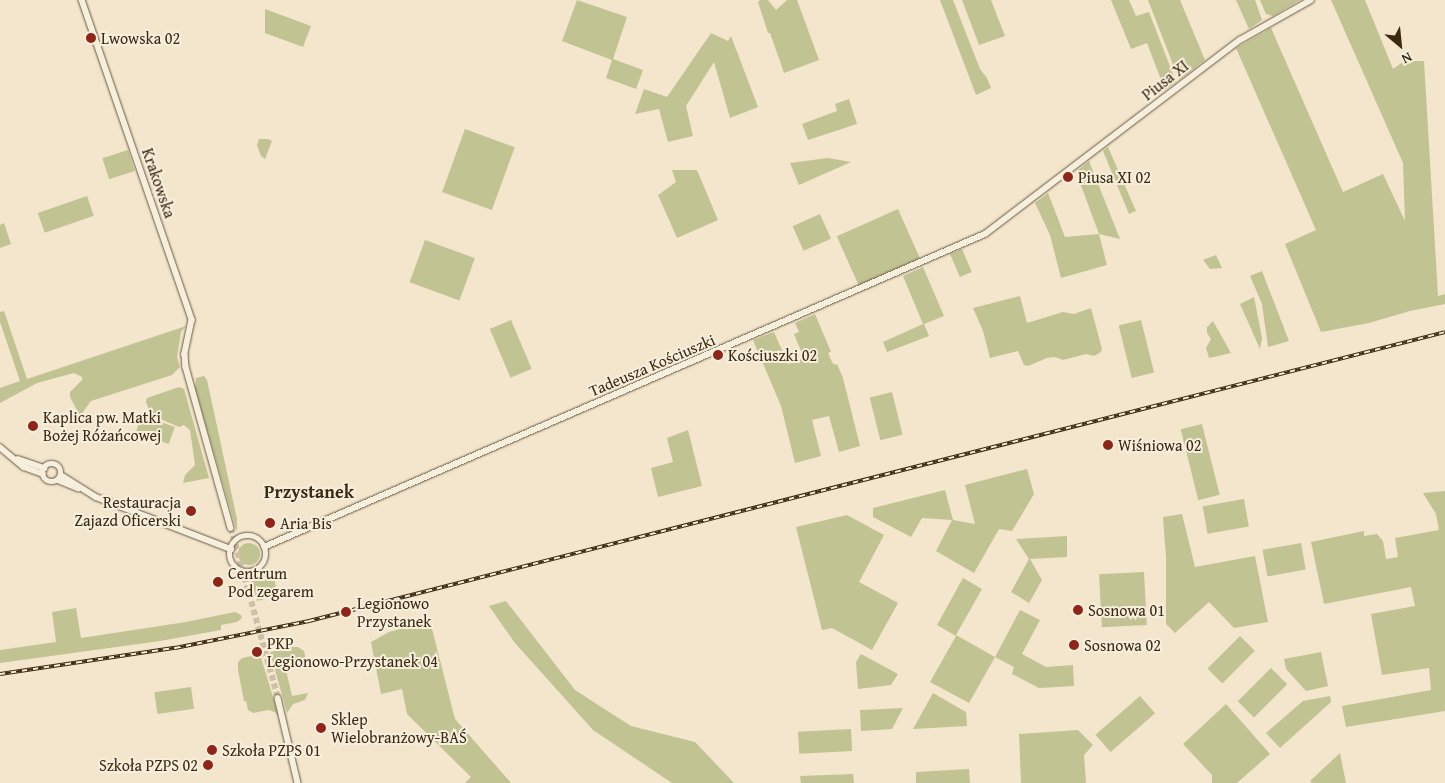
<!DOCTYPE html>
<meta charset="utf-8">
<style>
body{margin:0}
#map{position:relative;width:1445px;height:783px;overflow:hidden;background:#f3e6cc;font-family:"Gentium Book Plus",serif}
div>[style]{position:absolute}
.green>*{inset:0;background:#c1c393;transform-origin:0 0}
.round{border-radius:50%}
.minor-tunnel>*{height:5.5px;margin-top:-2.75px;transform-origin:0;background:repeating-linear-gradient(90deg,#cec0a6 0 5.5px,transparent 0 8.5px)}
.roads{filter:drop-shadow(0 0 1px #69583f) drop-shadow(0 0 1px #69583f)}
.minor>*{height:5.5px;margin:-2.75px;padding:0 2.75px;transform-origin:2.75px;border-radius:2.75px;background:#f7efde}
.minor>.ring{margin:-2.75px;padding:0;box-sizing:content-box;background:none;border:5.5px solid #f7efde;border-radius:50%}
.rail>*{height:4px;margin-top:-2px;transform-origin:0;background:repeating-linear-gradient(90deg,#f7efde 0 5.5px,#3b2910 0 11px);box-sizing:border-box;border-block:1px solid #3b2910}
.dots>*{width:14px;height:14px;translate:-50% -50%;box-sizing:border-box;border:2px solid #f7efde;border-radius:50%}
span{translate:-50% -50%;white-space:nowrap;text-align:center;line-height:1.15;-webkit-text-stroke:4px #f7efde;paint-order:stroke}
.poi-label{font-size:16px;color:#3b2910}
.left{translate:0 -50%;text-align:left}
.right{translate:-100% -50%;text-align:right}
.street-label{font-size:16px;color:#3b2910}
.neighbourhood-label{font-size:18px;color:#3b2910;font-weight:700}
.north{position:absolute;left:1375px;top:20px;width:50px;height:50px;-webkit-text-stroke:4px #f7efde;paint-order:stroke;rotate:152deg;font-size:14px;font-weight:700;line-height:20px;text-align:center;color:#3b2910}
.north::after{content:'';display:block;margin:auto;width:18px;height:22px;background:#3b2910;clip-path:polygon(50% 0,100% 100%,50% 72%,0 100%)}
</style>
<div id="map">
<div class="green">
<i style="clip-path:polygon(577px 0,627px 17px,613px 59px,643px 70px,636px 89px,606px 78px,612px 60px,562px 41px)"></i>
<i style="clip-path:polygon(760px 0,768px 0,776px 10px,787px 0,797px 0,819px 60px,784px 73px,770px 33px,768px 33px,758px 2px)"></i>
<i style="clip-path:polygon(940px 0,953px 0,980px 69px,987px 78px,991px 88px,976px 95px)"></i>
<i style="clip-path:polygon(962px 0,991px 0,1005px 36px,979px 45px)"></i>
<i style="clip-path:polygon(1111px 0,1129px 0,1136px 16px,1149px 12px,1176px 82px,1165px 90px,1147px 43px,1131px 49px)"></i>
<i style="clip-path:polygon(1148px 0,1180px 0,1205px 60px,1179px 80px)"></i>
<i style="clip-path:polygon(1236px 0,1255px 0,1262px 20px,1249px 29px)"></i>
<i style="clip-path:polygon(1260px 0,1300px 0,1273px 16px,1266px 14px)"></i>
<i style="clip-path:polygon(1331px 0,1365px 0,1393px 69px,1404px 61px,1424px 61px,1438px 296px,1445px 294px,1445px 304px,1410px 311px,1369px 323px,1321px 332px,1285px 244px,1316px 230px,1236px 48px,1271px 28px,1343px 192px,1383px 174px,1405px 221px,1403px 163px)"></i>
<i style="clip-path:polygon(265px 9px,311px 26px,303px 47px,265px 33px)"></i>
<i style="clip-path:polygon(711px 33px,728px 41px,731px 36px,758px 107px,730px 118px,714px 62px,686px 106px,693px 136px,668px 142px,659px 109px,635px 114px,644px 89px,667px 97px)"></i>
<i style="clip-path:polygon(849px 99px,857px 124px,808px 140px,802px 124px,837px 111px,835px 104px)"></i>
<i style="left:465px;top:129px;width:53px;height:67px;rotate:20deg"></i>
<i style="clip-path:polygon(259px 139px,268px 139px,272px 141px,265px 159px,261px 156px,257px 145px)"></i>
<i style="clip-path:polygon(1108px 147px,1136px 211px,1129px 214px,1103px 151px)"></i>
<i style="left:128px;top:150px;width:22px;height:27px;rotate:72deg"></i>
<i style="clip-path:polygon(828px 158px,851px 162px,799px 185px,790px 163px)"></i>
<i style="clip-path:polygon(1089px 161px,1120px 239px,1099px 234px,1107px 265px,1061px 278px,1050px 235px,1035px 203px,1048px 193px,1065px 237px,1099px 234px,1076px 172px)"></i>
<i style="clip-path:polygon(672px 170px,697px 170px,718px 220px,677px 238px,658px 195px,676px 182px)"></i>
<i style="left:87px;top:196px;width:21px;height:52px;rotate:71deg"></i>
<i style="left:898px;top:209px;width:54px;height:67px;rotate:66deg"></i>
<i style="left:820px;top:214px;width:27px;height:30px;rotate:66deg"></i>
<i style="clip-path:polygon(4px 223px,11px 244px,0 248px,0 225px)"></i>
<i style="left:425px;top:240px;width:53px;height:45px;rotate:20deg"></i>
<i style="left:962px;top:249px;width:25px;height:13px;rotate:67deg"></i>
<i style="clip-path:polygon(1216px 255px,1222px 268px,1210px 269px,1203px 260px)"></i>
<i style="clip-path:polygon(923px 267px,944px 316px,924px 324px,929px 336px,887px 352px,883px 342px,923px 324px,903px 276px)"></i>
<i style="clip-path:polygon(1262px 271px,1289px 341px,1268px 347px,1262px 304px,1250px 276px)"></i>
<i style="clip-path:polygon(1020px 296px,1027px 323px,1063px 312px,1074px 314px,1091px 308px,1102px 349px,1101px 352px,1094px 356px,1086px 354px,1063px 360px,1055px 357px,1047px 358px,1028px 366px,1024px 365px,1018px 351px,990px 358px,983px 331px,973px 308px)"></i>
<i style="clip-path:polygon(1254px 297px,1262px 338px,1260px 349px,1240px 304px)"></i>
<i style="clip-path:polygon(4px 311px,27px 379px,186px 326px,181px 332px,177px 357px,180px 367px,172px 375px,91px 401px,80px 416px,70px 397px,70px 392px,82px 380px,82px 377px,74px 373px,37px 383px,0 403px,0 388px,20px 381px,0 322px,0 312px)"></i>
<i style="clip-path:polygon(815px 314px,831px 352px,828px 353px,832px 362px,835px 365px,837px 364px,843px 378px,860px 446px,839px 452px,829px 416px,812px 420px,821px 456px,795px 463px,781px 406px,753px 340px,774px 332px,788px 364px,804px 358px,794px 334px,799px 332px,795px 323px)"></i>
<i style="left:511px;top:320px;width:53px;height:23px;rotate:67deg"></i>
<i style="left:1141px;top:320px;width:54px;height:23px;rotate:76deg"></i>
<i style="clip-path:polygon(1213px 321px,1231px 353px,1209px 358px,1206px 348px,1211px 339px,1207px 333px,1207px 327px)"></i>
<i style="clip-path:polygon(204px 376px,207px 380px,237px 519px,237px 532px,195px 388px,196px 378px)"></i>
<i style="clip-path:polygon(179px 387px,184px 389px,209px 478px,183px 483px,185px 475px,195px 465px,190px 430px,184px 425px,179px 427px,151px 415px,146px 402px,147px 398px)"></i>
<i style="left:892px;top:392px;width:44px;height:23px;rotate:76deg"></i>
<i style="left:142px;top:415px;width:35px;height:18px;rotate:20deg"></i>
<i style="left:1202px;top:424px;width:73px;height:22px;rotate:76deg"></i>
<i style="clip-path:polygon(688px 430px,702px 486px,658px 497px,651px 468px,673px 462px,667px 438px)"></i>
<i style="clip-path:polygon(1027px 469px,1034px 494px,1012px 531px,999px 529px,974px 573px,936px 551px,952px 520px,922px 518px,911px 537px,873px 517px,873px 508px,945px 490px,953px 520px,975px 524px,965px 485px)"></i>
<i style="clip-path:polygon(1445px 491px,1445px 711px,1346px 727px,1342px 706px,1431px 690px,1429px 668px,1382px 675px,1371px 614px,1415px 606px,1411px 587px,1324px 604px,1311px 542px,1364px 531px,1364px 536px,1377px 534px,1383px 541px,1386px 559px,1398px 557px,1395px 538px,1439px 530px,1436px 514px,1423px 493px)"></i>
<i style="left:1244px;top:499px;width:28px;height:42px;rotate:80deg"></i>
<i style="clip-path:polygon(1182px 514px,1195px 567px,1255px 556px,1268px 622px,1234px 628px,1209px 602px,1175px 633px,1166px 624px,1166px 558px,1163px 517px)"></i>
<i style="clip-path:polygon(847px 515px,884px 535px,859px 582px,898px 603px,872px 650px,832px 628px,822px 630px,796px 527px)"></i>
<i style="clip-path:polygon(1067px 536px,1067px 557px,1030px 559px,1042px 580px,1029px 603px,1011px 592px,1029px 559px,1016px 539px)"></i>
<i class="round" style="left:238px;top:543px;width:22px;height:22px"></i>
<i style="left:1301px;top:543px;width:27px;height:39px;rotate:80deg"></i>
<i style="clip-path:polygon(268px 569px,273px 572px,277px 593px,273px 597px,257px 601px,251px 580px,258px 579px)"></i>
<i style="left:1144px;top:572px;width:53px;height:45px;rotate:87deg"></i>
<i style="clip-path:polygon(963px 578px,982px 589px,956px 635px,995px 657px,1020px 610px,1040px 620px,1022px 654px,1046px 667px,1073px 665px,1074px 686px,1039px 688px,1012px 674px,1014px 667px,995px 657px,969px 703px,930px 682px,956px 636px,937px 625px)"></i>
<i style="clip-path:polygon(506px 601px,575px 690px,631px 726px,695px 742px,734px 783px,672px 783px,593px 730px,515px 643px,489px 606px)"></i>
<i style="clip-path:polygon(76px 608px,81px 638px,186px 622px,235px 612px,241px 615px,242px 618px,237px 622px,221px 625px,221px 630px,160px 641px,0 663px,0 650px,56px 642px,52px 612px)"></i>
<i style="clip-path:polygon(430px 621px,455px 719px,511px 783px,465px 783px,471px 777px,407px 714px,402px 689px,381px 694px,371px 642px,389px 632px)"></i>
<i style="left:1240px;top:636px;width:21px;height:46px;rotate:45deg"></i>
<i style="clip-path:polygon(291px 647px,298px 647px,304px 651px,307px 665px,286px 670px,292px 696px,308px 693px,305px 700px,293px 704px,287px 713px,270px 652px)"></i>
<i style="clip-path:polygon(1321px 652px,1328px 686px,1306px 691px,1286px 669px,1284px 659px)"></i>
<i style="clip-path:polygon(260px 654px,279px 717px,275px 712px,268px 710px,253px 713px,248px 710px,246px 701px,244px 701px,238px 670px,238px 662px,242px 658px)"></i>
<i style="clip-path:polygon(861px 654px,898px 674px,891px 685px,858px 689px,856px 662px)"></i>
<i style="left:1271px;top:668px;width:23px;height:47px;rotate:45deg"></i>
<i style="left:191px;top:687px;width:22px;height:37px;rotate:82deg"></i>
<i style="clip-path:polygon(933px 693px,966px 712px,967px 726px,913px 729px)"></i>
<i style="left:1140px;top:696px;width:23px;height:59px;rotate:49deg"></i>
<i style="clip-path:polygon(1330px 696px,1331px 702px,1280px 748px,1266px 733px,1303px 701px)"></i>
<i style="clip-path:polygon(1226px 704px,1270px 754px,1237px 783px,1212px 783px,1212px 775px,1183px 744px)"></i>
<i style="clip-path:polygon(903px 708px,892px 729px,861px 731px,860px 710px)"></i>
<i style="left:851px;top:729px;width:22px;height:53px;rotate:87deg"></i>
<i style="clip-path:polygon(1078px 730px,1093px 745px,1084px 755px,1086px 783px,1021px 783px,1019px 734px)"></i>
<i style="clip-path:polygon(1340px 753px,1346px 783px,1312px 783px,1310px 781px)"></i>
<i style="clip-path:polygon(969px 769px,970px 783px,916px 783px,916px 772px)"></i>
<i style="clip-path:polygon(853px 774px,854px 783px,801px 783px,800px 776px)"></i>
</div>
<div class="minor-tunnel">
<i style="left:231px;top:528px;width:176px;rotate:74.5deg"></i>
</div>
<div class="roads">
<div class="minor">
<i style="left:82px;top:0;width:338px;rotate:71deg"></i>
<i style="left:192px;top:320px;width:35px;rotate:102deg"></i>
<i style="left:185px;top:354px;width:13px;rotate:86deg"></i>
<i style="left:186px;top:367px;width:167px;rotate:74.4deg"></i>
<i style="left:0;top:447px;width:31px;rotate:40deg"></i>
<i style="left:24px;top:467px;width:20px;rotate:20deg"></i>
<i style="left:18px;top:459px;width:28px;rotate:19deg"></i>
<i class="ring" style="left:43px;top:464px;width:12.5px;height:12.5px"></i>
<i style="left:61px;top:475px;width:41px;rotate:32.2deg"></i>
<i style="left:96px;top:497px;width:145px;rotate:21.1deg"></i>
<i style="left:58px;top:480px;width:22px;rotate:22deg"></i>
<i class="ring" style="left:230px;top:536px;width:30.5px;height:30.5px"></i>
<i style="left:264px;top:547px;width:786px;rotate:-23.47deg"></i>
<i style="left:985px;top:234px;width:320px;rotate:-37.3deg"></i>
<i style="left:1240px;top:40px;width:81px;rotate:-29.4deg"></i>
<i style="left:278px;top:698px;width:87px;rotate:76.8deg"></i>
</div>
</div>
<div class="rail">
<i style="left:0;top:674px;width:177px;rotate:-8.5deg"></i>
<i style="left:175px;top:648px;width:137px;rotate:-11.4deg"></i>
<i style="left:309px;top:621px;width:1172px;rotate:-14.27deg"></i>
</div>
<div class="dots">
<i style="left:91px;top:38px;background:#8f2418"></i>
<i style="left:1068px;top:177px;background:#8f2418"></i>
<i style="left:718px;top:355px;background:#8f2418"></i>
<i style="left:33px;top:426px;background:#8f2418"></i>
<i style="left:1108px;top:445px;background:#8f2418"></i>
<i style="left:191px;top:511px;background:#8f2418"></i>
<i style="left:270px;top:523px;background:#8f2418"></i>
<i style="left:218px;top:582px;background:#8f2418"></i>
<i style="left:1078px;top:610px;background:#8f2418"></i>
<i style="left:346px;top:612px;background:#8f2418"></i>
<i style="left:1074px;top:645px;background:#8f2418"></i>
<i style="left:257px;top:652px;background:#8f2418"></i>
<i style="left:321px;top:728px;background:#8f2418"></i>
<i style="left:212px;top:750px;background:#8f2418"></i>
<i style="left:208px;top:765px;background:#8f2418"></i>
</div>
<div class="poi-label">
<span class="left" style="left:101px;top:38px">Lwowska 02</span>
<span class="left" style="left:1078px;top:177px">Piusa XI 02</span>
<span class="left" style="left:728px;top:355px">Kościuszki 02</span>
<span class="left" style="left:43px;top:426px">Kaplica pw. Matki<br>Bożej Różańcowej</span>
<span class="left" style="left:1118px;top:445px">Wiśniowa 02</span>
<span class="right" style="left:181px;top:511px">Restauracja<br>Zajazd Oficerski</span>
<span class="left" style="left:280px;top:523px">Aria Bis</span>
<span class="left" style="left:228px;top:582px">Centrum<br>Pod zegarem</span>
<span class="left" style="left:357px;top:612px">Legionowo<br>Przystanek</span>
<span class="left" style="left:1088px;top:610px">Sosnowa 01</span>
<span class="left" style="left:267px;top:652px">PKP<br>Legionowo-Przystanek 04</span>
<span class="left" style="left:1084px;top:645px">Sosnowa 02</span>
<span class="left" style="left:331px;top:728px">Sklep<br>Wielobranżowy-BAŚ</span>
<span class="left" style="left:222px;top:750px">Szkoła PZPS 01</span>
<span class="right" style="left:198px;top:765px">Szkoła PZPS 02</span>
</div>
<div class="street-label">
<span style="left:1165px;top:80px;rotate:-38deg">Piusa XI</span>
<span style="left:159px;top:183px;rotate:71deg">Krakowska</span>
<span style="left:652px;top:365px;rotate:-23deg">Tadeusza Kościuszki</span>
</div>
<div class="neighbourhood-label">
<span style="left:309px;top:492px">Przystanek</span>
</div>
<div class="north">N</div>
</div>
